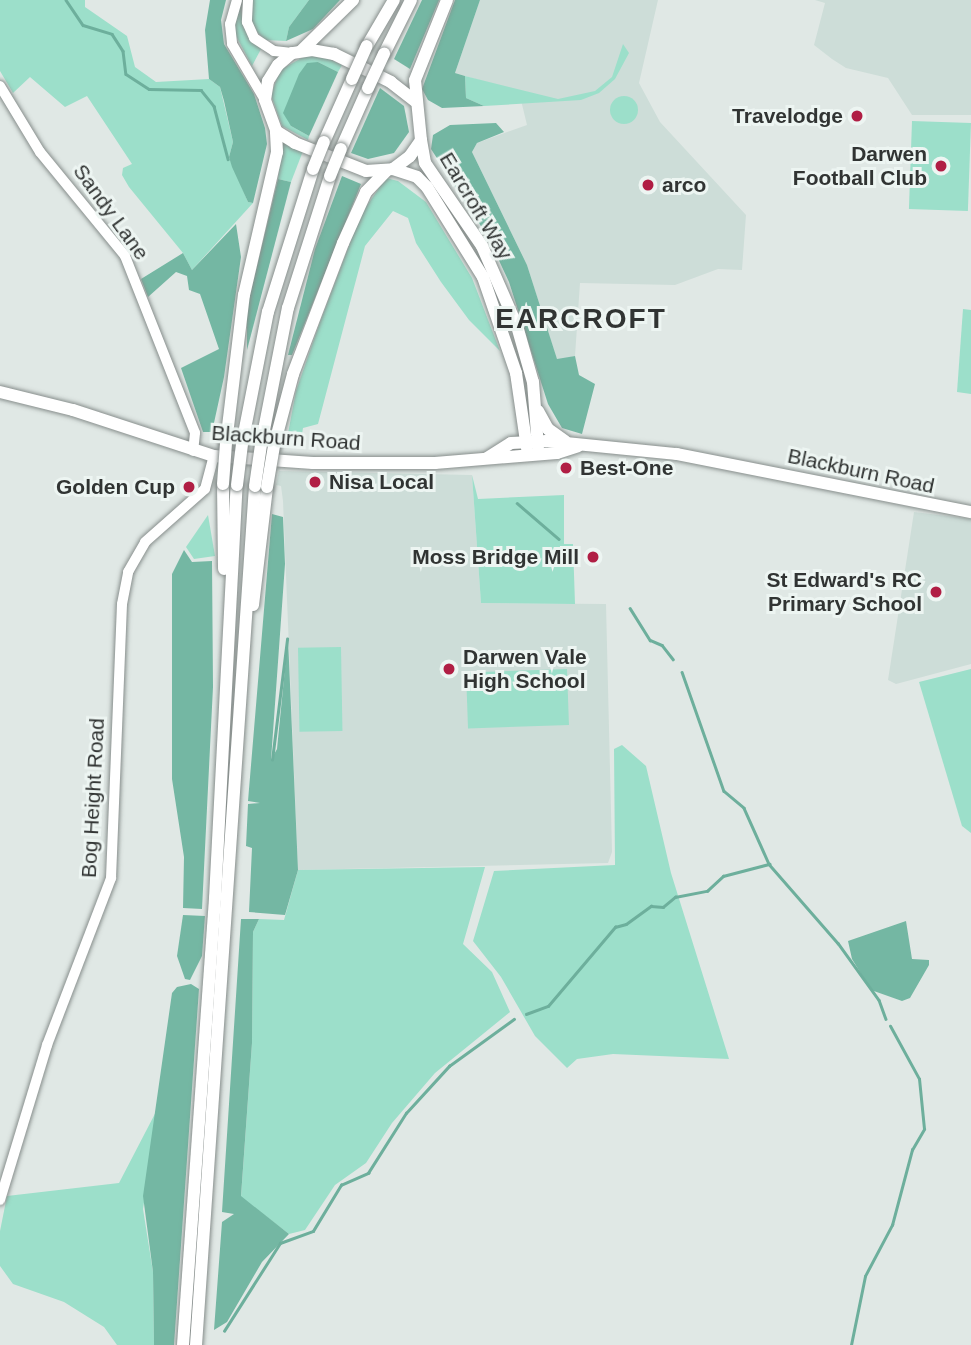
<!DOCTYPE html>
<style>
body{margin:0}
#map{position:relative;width:971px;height:1345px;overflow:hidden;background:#e0e8e5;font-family:Arial,sans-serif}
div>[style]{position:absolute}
.built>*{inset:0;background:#cdddd8}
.green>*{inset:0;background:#9cdfca;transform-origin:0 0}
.round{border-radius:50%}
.forest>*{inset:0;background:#74b7a3}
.stream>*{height:2.5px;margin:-1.25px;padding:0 1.25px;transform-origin:1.25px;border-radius:1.25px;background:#6daf9c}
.roads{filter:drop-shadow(0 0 2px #878e8c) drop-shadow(0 0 2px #878e8c)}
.secondary>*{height:10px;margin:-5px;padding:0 5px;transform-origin:5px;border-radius:5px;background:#fff}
.highway>*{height:12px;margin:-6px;padding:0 6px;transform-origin:6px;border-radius:6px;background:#fff}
.bridges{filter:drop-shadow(0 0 2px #878e8c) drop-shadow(0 0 2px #878e8c)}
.highway-bridge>*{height:12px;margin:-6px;padding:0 6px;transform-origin:6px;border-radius:6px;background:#fff}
.dots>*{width:19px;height:19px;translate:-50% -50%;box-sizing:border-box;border:4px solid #edf5f2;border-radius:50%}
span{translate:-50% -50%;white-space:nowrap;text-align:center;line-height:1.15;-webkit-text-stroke:6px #edf5f2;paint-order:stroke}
.poi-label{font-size:21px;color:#313433;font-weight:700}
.right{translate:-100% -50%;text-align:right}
.left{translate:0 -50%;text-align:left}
.street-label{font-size:21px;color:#313433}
.district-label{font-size:28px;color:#313433;font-weight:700;letter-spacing:2px}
</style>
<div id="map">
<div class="built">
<i style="clip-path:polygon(480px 0,658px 0,639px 83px,660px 122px,746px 215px,742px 270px,718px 269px,675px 285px,580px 283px,575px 356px,557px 360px,527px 265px,472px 152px,477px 143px,527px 125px,519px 92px,455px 73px)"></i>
<i style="clip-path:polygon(815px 0,971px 0,971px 115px,912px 115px,888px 78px,846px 68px,832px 59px,814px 45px,825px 3px)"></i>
<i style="clip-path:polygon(279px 471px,472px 475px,481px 603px,606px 604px,612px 852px,608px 863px,298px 870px,283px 501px,281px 486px,276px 485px)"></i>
<i style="clip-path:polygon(914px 512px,971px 519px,971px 664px,896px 684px,888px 680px)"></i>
</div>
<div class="green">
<i style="clip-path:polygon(0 0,85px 0,85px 7px,127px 36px,135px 67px,156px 82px,209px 79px,220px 87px,233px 142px,229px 157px,248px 202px,253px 203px,192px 270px,183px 253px,129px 187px,122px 175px,123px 168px,132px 164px,87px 96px,65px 107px,30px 77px,13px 93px,0 71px)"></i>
<i style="clip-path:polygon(240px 0,243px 27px,261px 49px,252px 66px,234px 32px)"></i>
<i style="clip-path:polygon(252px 0,309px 0,289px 27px,286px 41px,265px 40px,257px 32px,252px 22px)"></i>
<i style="clip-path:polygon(623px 44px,629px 53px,615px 79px,599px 93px,581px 100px,484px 106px,466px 98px,465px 76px,558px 99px,595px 91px,612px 77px)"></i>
<i style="clip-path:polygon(307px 55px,323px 56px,342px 65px,338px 72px,318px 62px,291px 126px,309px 136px,308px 140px,282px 126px,271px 95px,280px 70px)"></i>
<i class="round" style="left:610px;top:96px;width:28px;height:28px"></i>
<i style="left:912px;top:121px;width:59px;height:88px;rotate:2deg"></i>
<i style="clip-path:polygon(282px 141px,303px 151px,291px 182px,278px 179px)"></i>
<i style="clip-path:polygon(386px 178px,398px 181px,426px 202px,472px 278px,500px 351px,469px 320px,441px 282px,416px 243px,408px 218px,393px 211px,365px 246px,318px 424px,303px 428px,300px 447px,286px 444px,296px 391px,319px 325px,361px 214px)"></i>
<i style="clip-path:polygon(963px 309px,971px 310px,971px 394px,957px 392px)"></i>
<i style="clip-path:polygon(472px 475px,478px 499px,564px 495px,564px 544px,573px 544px,575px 604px,481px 603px)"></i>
<i style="clip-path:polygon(208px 515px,215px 556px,194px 559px,186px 547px)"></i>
<i style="left:341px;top:647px;width:84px;height:43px;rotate:89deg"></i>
<i style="left:567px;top:669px;width:56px;height:101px;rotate:88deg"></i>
<i style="clip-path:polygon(971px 669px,971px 833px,962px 826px,919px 682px)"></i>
<i style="clip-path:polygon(622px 745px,646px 766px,671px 873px,729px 1059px,613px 1054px,577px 1059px,567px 1068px,535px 1036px,501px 977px,473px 941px,494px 871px,615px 865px,614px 749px)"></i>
<i style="clip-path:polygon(485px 867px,463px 944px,492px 972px,510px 1012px,435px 1073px,392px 1123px,366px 1163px,335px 1185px,305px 1230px,289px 1234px,241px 1197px,252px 1043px,253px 932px,259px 919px,284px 920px,298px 870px)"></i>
<i style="clip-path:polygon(159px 1106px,143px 1209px,153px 1272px,154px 1345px,117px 1345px,104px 1327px,64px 1302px,13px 1284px,0 1266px,0 1231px,7px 1196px,119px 1183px)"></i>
</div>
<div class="forest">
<i style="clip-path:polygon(210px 0,226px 0,221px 20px,224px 44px,254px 94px,265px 128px,267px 144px,253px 203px,248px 202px,232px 167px,229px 157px,233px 142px,224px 101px,220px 87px,209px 79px,205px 30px)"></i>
<i style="clip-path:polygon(309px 0,340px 0,313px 29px,286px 41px,289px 27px)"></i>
<i style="clip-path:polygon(422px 0,439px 0,410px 69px,394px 59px)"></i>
<i style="clip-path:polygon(455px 0,480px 0,455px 73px,465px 76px,466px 98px,484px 106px,442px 108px,428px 100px,422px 89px)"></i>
<i style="clip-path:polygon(318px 62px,338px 72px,309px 136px,291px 126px,283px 113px,299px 74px,307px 63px)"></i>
<i style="clip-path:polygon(380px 88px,404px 106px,409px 132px,394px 153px,368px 159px,351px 153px)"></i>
<i style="clip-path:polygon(496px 123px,504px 132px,477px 143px,472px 152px,527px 265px,557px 359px,575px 356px,579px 375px,595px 384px,582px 434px,562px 428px,548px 404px,509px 282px,488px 237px,431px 149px,433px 135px,450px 125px)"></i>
<i style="clip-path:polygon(342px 176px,361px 184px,292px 355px,288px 355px,315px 249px)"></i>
<i style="clip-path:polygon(278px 179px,291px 182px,247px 350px,247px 308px)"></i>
<i style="clip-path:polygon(236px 224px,241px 257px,224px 377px,212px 432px,203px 432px,181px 368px,219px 349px,200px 294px,189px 290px,187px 276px,176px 272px,148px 297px,141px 279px,183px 253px,192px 270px)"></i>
<i style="clip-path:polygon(272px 514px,283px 517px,285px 564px,271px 760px,277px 749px,288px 638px,298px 870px,285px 915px,249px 912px,252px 848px,246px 846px,248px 804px,260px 803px,248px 801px)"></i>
<i style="clip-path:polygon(184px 550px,192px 562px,212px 561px,213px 687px,202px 909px,183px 908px,184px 857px,172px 779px,172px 574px)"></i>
<i style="clip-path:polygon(183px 915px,205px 916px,202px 956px,190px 980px,185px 979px,177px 956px)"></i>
<i style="clip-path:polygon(241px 919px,259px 919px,253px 932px,252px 1043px,241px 1196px,289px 1234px,262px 1262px,227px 1322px,214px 1330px,222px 1222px,234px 1214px,222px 1212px)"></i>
<i style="clip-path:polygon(906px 921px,912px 959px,929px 960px,929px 965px,910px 998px,902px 1001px,871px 990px,852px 959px,848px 941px)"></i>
<i style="clip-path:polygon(191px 984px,199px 989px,174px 1345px,154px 1345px,153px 1272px,143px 1196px,172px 993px,177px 987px)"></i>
</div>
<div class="stream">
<i style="left:66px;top:0;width:30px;rotate:56deg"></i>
<i style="left:83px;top:25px;width:30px;rotate:17deg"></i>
<i style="left:112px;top:34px;width:20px;rotate:57deg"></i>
<i style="left:123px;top:51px;width:23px;rotate:83deg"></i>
<i style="left:126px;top:74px;width:27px;rotate:33deg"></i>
<i style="left:149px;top:89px;width:52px;rotate:1.1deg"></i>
<i style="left:201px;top:90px;width:21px;rotate:51deg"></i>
<i style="left:214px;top:106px;width:55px;rotate:75.2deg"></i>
<i style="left:517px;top:503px;width:55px;rotate:40.6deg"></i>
<i style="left:630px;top:608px;width:38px;rotate:58deg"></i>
<i style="left:650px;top:640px;width:13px;rotate:23deg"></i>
<i style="left:662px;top:645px;width:18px;rotate:52deg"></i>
<i style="left:682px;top:672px;width:126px;rotate:70.6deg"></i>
<i style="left:724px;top:791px;width:26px;rotate:40deg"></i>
<i style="left:744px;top:808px;width:61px;rotate:65.9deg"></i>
<i style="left:769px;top:864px;width:105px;rotate:48.9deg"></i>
<i style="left:838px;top:943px;width:70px;rotate:54.3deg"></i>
<i style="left:879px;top:1000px;width:20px;rotate:70deg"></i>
<i style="left:272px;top:760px;width:122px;rotate:-82.9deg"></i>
<i style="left:526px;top:1014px;width:23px;rotate:-20deg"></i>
<i style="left:548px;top:1006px;width:104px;rotate:-49.7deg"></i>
<i style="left:615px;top:927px;width:11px;rotate:-15deg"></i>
<i style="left:626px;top:924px;width:31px;rotate:-36deg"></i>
<i style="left:651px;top:906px;width:12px;rotate:5deg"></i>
<i style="left:663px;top:907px;width:16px;rotate:-40deg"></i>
<i style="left:675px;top:897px;width:33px;rotate:-11deg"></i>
<i style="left:707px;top:891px;width:22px;rotate:-43deg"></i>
<i style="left:723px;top:876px;width:48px;rotate:-14.6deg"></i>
<i style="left:224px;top:1331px;width:104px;rotate:-57.5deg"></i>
<i style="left:280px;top:1243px;width:35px;rotate:-20deg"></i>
<i style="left:313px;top:1231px;width:54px;rotate:-58.7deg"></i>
<i style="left:341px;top:1185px;width:30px;rotate:-24deg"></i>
<i style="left:368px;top:1173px;width:71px;rotate:-57.7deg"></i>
<i style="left:406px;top:1113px;width:64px;rotate:-47.5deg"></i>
<i style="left:449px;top:1066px;width:80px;rotate:-35.9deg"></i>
<i style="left:851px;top:1345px;width:70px;rotate:-78.5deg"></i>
<i style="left:865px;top:1276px;width:58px;rotate:-62.1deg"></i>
<i style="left:892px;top:1225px;width:78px;rotate:-75.1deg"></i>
<i style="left:912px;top:1150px;width:24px;rotate:-60deg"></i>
<i style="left:924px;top:1129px;width:50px;rotate:-95.7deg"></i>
<i style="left:919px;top:1079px;width:60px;rotate:-118.7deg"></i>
</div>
<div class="roads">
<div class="secondary">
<i style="left:237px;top:0;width:25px;rotate:106deg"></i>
<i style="left:230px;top:24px;width:20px;rotate:84deg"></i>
<i style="left:232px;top:44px;width:65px;rotate:59.5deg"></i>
<i style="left:248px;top:0;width:22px;rotate:93deg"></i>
<i style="left:247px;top:22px;width:17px;rotate:66deg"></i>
<i style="left:254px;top:38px;width:24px;rotate:33deg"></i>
<i style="left:274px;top:51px;width:18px;rotate:6deg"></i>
<i style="left:0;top:86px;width:77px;rotate:58.8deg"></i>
<i style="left:40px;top:152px;width:134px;rotate:50.7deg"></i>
<i style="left:125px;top:256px;width:190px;rotate:68.4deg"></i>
<i style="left:195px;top:433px;width:18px;rotate:96deg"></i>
<i style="left:0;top:1200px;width:162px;rotate:-73.1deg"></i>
<i style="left:47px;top:1045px;width:179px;rotate:-69deg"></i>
<i style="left:111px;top:878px;width:274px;rotate:-87.7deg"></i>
<i style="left:122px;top:604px;width:33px;rotate:-79deg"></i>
<i style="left:128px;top:572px;width:34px;rotate:-60deg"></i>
<i style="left:145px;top:542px;width:80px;rotate:-41.5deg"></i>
<i style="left:205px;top:489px;width:34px;rotate:-75deg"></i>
</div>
<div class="highway">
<i style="left:367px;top:46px;width:53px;rotate:-59.6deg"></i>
<i style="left:301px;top:51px;width:73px;rotate:-44.4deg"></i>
<i style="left:384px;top:54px;width:60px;rotate:-63.4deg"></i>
<i style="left:415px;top:101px;width:31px;rotate:-142deg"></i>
<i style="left:391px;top:82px;width:64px;rotate:-153.8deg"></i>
<i style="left:334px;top:54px;width:22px;rotate:-170deg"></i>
<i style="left:312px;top:50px;width:20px;rotate:171deg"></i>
<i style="left:292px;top:53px;width:18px;rotate:139deg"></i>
<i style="left:278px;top:65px;width:19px;rotate:122deg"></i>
<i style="left:268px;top:81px;width:19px;rotate:99deg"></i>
<i style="left:265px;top:100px;width:33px;rotate:70deg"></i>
<i style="left:276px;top:131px;width:22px;rotate:32deg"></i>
<i style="left:295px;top:143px;width:76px;rotate:21.5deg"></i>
<i style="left:366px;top:171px;width:27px;rotate:-4deg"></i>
<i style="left:393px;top:169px;width:21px;rotate:-37deg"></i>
<i style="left:410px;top:156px;width:19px;rotate:-55deg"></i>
<i style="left:421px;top:140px;width:60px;rotate:-95.7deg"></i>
<i style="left:415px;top:80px;width:86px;rotate:-68.2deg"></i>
<i style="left:421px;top:140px;width:23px;rotate:80deg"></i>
<i style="left:425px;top:163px;width:101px;rotate:55.5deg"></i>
<i style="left:482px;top:246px;width:87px;rotate:66.4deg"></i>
<i style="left:517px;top:326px;width:58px;rotate:74.1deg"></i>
<i style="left:533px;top:382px;width:65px;rotate:85.6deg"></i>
<i style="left:324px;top:142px;width:69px;rotate:-66deg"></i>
<i style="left:341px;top:149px;width:67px;rotate:-66.1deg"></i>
<i style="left:393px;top:169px;width:25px;rotate:18deg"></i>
<i style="left:417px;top:177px;width:14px;rotate:45deg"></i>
<i style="left:427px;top:187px;width:106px;rotate:58.1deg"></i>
<i style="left:483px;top:277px;width:102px;rotate:71deg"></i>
<i style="left:516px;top:373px;width:76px;rotate:81.7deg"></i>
<i style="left:0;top:392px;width:75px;rotate:13.9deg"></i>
<i style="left:73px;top:410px;width:148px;rotate:18.1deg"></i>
<i style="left:214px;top:456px;width:99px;rotate:4deg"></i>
<i style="left:313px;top:463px;width:122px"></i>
<i style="left:435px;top:463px;width:122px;rotate:-4.7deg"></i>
<i style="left:557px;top:453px;width:22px;rotate:-18deg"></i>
<i style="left:538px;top:411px;width:21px;rotate:61deg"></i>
<i style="left:548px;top:429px;width:21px;rotate:35deg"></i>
<i style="left:226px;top:443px;width:149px;rotate:-83.1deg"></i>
<i style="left:244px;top:295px;width:147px;rotate:-77deg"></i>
<i style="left:277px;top:152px;width:21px;rotate:-93deg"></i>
<i style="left:242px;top:444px;width:135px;rotate:-78.9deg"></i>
<i style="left:268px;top:312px;width:150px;rotate:-72.5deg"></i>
<i style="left:261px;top:445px;width:140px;rotate:-78.9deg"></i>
<i style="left:288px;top:308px;width:139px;rotate:-72.3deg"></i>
<i style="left:274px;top:446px;width:74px;rotate:-75.2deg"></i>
<i style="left:293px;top:374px;width:140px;rotate:-69.1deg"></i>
<i style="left:343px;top:243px;width:56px;rotate:-65.7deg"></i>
<i style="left:366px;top:192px;width:29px;rotate:-46deg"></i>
<i style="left:487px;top:458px;width:28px;rotate:-32deg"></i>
<i style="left:511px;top:443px;width:35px;rotate:-3deg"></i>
<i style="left:546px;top:441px;width:132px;rotate:5.7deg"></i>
<i style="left:677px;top:454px;width:300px;rotate:11.2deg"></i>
<i style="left:223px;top:484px;width:85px;rotate:89.3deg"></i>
<i style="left:253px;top:605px;width:119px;rotate:-83.2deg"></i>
<i style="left:183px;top:1345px;width:448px;rotate:-85.9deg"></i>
<i style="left:215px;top:898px;width:414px;rotate:-87deg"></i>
<i style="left:196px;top:1345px;width:861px;rotate:-86.07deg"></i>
</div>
</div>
<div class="bridges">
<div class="highway-bridge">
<i style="left:352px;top:79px;width:36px;rotate:-66deg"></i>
<i style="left:368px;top:88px;width:38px;rotate:-65deg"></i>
<i style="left:313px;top:169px;width:29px;rotate:-68deg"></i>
<i style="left:330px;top:176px;width:29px;rotate:-68deg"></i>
<i style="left:223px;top:484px;width:41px;rotate:-85.8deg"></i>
<i style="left:237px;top:485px;width:41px;rotate:-83deg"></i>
<i style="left:255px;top:486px;width:41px;rotate:-81.7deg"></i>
<i style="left:267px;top:487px;width:42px;rotate:-80.3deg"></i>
</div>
</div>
<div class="dots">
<i style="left:857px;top:116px;background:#b01e44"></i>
<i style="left:941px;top:166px;background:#b01e44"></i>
<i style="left:648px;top:185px;background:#b01e44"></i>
<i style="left:566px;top:468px;background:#b01e44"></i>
<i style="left:315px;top:482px;background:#b01e44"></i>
<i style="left:189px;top:487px;background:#b01e44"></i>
<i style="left:593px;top:557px;background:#b01e44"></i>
<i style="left:936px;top:592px;background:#b01e44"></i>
<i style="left:449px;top:669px;background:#b01e44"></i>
</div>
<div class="poi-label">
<span class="right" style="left:843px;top:116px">Travelodge</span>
<span class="right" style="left:927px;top:166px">Darwen<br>Football Club</span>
<span class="left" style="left:662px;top:185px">arco</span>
<span class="left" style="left:580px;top:468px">Best-One</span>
<span class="left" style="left:329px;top:482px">Nisa Local</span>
<span class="right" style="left:175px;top:487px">Golden Cup</span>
<span class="right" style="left:579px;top:557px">Moss Bridge Mill</span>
<span class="right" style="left:922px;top:592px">St Edward's RC<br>Primary School</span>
<span class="left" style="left:463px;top:669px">Darwen Vale<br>High School</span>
</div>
<div class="street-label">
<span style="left:476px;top:206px;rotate:59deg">Earcroft Way</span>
<span style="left:111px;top:212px;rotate:54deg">Sandy Lane</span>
<span style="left:286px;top:438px;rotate:4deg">Blackburn Road</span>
<span style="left:861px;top:471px;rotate:12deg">Blackburn Road</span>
<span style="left:93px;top:798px;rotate:-87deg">Bog Height Road</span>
</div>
<div class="district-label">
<span style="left:581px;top:319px">EARCROFT</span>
</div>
</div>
